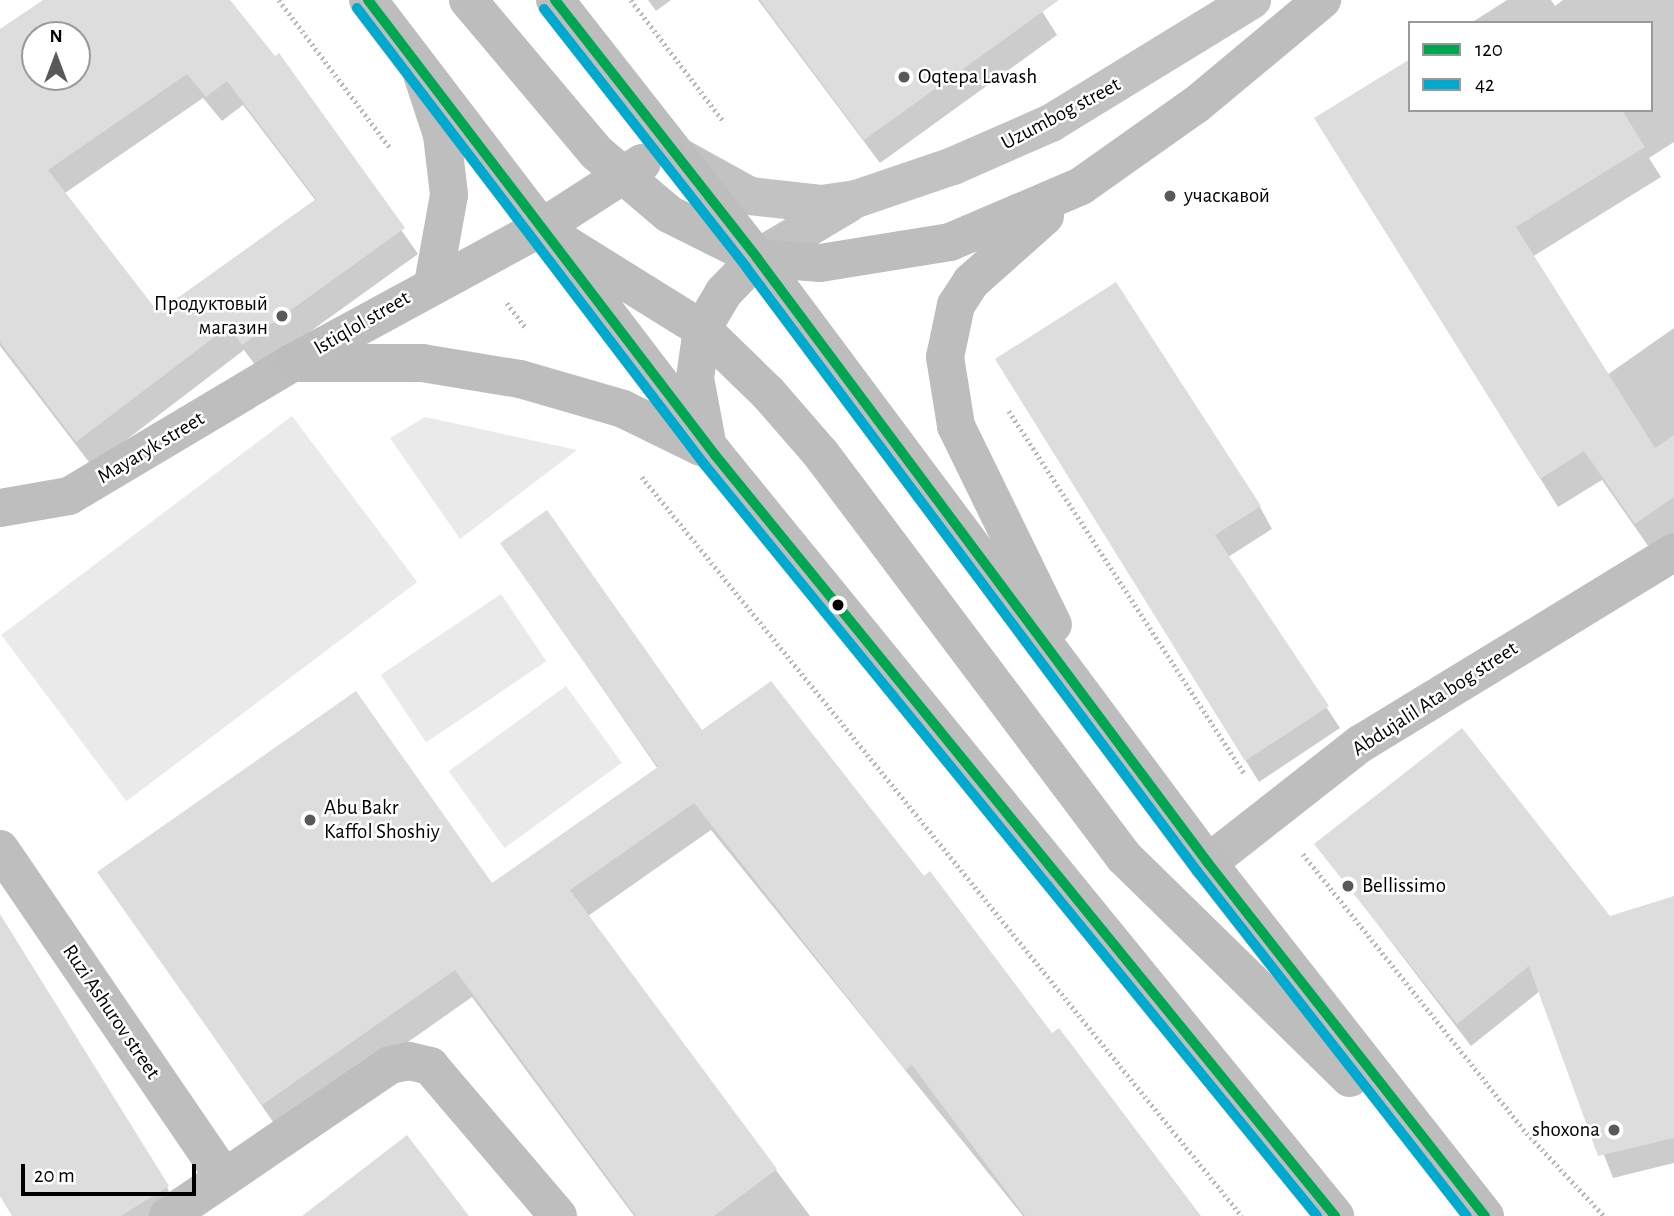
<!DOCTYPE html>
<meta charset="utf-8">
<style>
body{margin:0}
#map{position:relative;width:1674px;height:1216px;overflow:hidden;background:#fff;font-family:"Alegreya Sans",sans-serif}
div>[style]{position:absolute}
.green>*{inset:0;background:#eaeaea;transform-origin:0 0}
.shadow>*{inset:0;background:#0003}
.building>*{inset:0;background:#ddd}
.path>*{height:4.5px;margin-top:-2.25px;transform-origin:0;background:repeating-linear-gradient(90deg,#b8b8b8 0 2px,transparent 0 5.5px)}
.street>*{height:38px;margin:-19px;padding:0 19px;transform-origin:19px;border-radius:19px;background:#bebebe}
.secondary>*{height:38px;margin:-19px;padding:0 19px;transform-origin:19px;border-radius:19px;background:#c2c2c2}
.primary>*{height:38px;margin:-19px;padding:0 19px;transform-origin:19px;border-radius:19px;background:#bdbdbd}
.bus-1>*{height:10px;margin:-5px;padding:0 5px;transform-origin:5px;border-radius:5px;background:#00a651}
.bus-2>*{height:10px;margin:-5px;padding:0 5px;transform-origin:5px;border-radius:5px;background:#00a9ce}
.dots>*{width:19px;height:19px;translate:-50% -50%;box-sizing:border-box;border:4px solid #fff;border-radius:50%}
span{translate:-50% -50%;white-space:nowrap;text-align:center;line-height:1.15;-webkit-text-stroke:5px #fff;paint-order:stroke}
.poi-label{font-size:21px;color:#000}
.left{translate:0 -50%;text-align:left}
.right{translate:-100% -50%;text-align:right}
.street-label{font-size:21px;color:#000}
.legend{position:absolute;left:1408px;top:21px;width:245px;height:91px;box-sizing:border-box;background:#fff;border:2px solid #999;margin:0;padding:9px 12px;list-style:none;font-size:21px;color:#000}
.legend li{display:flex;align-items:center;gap:14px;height:35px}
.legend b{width:35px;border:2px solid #999}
.north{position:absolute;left:21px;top:21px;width:70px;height:70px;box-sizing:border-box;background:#fff;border:2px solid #999;border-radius:50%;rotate:0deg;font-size:19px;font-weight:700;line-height:28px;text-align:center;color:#000}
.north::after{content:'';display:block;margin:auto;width:24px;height:32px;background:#595959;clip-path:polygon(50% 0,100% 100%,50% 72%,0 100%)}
.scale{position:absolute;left:21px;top:1164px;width:175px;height:32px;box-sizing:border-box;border:4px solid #000;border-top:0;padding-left:9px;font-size:21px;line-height:24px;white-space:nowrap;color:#000;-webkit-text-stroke:5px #fff;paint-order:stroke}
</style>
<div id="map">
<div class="green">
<i style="left:292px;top:416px;width:208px;height:364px;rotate:53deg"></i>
<i style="clip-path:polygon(425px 417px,577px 450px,460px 539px,390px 438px)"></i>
<i style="left:501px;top:594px;width:81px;height:145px;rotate:56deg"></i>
<i style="left:566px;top:686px;width:95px;height:145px;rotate:54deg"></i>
</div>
<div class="shadow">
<i style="clip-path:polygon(evenodd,46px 0,227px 0,275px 59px,279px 55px,418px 254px,258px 369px,244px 350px,92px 466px,0 346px,0 31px,46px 0,35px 35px,77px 35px,77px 77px,35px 77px,35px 35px,46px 0,203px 98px,222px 121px,243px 105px,316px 201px,157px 314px,65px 193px,203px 98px)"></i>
<i style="clip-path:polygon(648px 0,671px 0,656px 11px)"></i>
<i style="clip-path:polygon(758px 0,1035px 0,1057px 35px,880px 163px)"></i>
<i style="clip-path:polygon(1507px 0,1551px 0,1555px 6px,1563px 0,1674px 0,1674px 142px,1649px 158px,1661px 177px,1532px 257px,1607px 375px,1674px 328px,1674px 538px,1653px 553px,1602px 480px,1558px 507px,1334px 148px,1410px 110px,1651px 110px,1651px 23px,1471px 23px)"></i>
<i style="clip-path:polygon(1010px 382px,1260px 507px,1272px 529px,1228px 557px,1340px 728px,1259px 782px)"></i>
<i style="clip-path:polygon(502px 543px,702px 732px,924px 878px,1199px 1216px,1023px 1216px,711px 830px,588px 916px,810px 1216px,634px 1216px,472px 997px,280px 1132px,100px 873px,491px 886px,658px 769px)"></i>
<i style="clip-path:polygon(1317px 845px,1610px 918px,1674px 898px,1674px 1163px,1613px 1178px,1540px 991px,1471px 1046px)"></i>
<i style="clip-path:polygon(0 919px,167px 1187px,181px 1216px,13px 1216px,0 1195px)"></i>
</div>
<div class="building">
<i style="clip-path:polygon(evenodd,43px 0,230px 0,275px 56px,279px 53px,405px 228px,242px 345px,229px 326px,76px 442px,0 342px,0 29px,43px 0,35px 35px,77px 35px,77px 77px,35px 77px,35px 35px,43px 0,187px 74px,206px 97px,227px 81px,316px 199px,158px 312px,48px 170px,187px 74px)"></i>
<i style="clip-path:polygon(760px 0,1059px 0,864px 140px)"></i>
<i style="clip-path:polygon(1410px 59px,1410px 110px,1622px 110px,1645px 147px,1516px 227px,1655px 448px,1674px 435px,1674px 497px,1635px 524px,1584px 451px,1540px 479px,1314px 118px)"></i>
<i style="clip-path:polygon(1116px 282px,1261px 506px,1215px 535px,1329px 706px,1245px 761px,995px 359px)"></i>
<i style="clip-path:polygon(547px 510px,702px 730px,771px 681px,924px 876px,930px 871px,1052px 1033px,1059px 1028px,1201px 1216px,1025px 1216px,912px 1065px,905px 1070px,694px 803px,570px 890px,777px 1169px,714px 1216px,636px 1216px,455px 970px,262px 1105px,97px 872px,356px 691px,492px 883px,658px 767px,500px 543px)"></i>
<i style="clip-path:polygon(1462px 728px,1610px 916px,1674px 896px,1674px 1138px,1598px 1156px,1529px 966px,1457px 1024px,1314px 844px)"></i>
<i style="clip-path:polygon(0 914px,169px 1186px,121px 1216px,12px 1216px,0 1196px)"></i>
<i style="clip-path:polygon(407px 1135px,469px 1216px,302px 1216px)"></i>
</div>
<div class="path">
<i style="left:279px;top:0;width:185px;rotate:53.1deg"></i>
<i style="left:631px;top:0;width:153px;rotate:52.7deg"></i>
<i style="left:507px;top:303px;width:30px;rotate:53deg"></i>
<i style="left:1009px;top:411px;width:432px;rotate:57deg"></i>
<i style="left:642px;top:477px;width:952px;rotate:50.93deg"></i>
<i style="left:1303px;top:854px;width:352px;rotate:51.3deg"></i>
<i style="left:1523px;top:1129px;width:119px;rotate:47deg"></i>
</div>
<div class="street">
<i style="left:422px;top:74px;width:64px;rotate:71.8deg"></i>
<i style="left:442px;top:135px;width:60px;rotate:83.3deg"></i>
<i style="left:449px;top:195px;width:90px;rotate:100.2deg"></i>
<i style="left:0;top:508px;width:70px;rotate:-9.9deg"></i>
<i style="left:69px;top:496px;width:260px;rotate:-30.8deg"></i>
<i style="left:292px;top:363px;width:283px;rotate:-28.5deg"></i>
<i style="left:0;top:849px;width:394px;rotate:55.7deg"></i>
<i style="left:1208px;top:863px;width:193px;rotate:-38.1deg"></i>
<i style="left:1360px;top:744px;width:368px;rotate:-31.4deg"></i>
<i style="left:168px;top:1216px;width:268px;rotate:-34.2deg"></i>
<i style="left:390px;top:1065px;width:19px;rotate:-12deg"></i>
<i style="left:409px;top:1061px;width:22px;rotate:13deg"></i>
<i style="left:430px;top:1066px;width:197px;rotate:49.5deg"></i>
</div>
<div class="secondary">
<i style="left:681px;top:158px;width:79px;rotate:28.8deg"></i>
<i style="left:750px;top:196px;width:71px;rotate:6.4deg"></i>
<i style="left:821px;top:204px;width:35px;rotate:-8deg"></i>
<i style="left:856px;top:199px;width:102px;rotate:-18.8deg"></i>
<i style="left:953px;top:166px;width:107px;rotate:-23.7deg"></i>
<i style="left:1051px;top:123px;width:236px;rotate:-31.5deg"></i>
<i style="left:757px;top:258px;width:106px;rotate:-30.7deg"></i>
</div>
<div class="primary">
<i style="left:368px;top:0;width:572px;rotate:52.67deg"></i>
<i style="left:715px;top:455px;width:982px;rotate:50.83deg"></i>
<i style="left:468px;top:0;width:200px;rotate:49.9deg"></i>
<i style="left:597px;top:153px;width:94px;rotate:40.3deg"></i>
<i style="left:669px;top:214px;width:98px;rotate:26.6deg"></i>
<i style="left:757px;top:258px;width:63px;rotate:4.5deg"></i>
<i style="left:820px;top:263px;width:132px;rotate:-9.2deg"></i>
<i style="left:950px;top:242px;width:142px;rotate:-23.1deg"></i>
<i style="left:1081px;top:186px;width:142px;rotate:-35.3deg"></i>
<i style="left:1197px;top:104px;width:163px;rotate:-39.8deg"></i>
<i style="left:555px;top:0;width:328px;rotate:51.9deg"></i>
<i style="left:757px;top:258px;width:755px;rotate:53.3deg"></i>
<i style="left:1208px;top:863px;width:449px;rotate:51.9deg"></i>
<i style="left:1045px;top:216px;width:99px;rotate:138.3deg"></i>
<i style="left:971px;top:282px;width:27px;rotate:123deg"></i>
<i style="left:956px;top:305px;width:53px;rotate:101.9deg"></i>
<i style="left:945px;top:357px;width:70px;rotate:80.9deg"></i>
<i style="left:956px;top:426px;width:221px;rotate:64deg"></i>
<i style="left:541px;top:228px;width:120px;rotate:-32.8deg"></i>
<i style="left:562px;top:242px;width:165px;rotate:31.9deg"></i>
<i style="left:702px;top:329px;width:92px;rotate:44.1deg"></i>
<i style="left:768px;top:393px;width:81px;rotate:49deg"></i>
<i style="left:821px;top:454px;width:504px;rotate:53.06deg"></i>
<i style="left:1124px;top:857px;width:316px;rotate:44.4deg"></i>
<i style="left:292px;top:363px;width:130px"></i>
<i style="left:422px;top:363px;width:99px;rotate:9.3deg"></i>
<i style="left:520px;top:379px;width:107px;rotate:16.2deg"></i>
<i style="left:623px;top:409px;width:87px;rotate:26deg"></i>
<i style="left:706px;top:437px;width:60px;rotate:-100.6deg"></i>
<i style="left:695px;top:378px;width:49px;rotate:-81.9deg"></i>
<i style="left:702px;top:329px;width:43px;rotate:-59.3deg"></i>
<i style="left:724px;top:292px;width:47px;rotate:-45.9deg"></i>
</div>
<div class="bus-1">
<i style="left:368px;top:0;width:572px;rotate:52.67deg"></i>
<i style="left:715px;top:455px;width:982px;rotate:50.83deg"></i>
<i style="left:555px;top:0;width:328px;rotate:51.9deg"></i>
<i style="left:757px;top:258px;width:755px;rotate:53.3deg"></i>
<i style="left:1208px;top:863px;width:449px;rotate:51.9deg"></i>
</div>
<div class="bus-2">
<i style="left:357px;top:8px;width:573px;rotate:52.73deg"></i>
<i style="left:704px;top:464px;width:970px;rotate:50.81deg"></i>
<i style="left:544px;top:9px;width:328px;rotate:51.9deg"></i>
<i style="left:746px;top:267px;width:754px;rotate:53.25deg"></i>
<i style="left:1197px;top:871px;width:438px;rotate:52deg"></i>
</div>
<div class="dots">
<i style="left:904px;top:77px;background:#595959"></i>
<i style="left:1170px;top:196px;background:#595959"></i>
<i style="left:282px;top:316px;background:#595959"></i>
<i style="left:838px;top:605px;background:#000"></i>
<i style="left:310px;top:820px;background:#595959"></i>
<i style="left:1348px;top:886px;background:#595959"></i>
<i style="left:1614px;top:1130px;background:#595959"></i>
</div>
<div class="poi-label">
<span class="left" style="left:918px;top:77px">Oqtepa Lavash</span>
<span class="left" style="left:1184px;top:196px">учаскавой</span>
<span class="right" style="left:268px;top:316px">Продуктовый<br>магазин</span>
<span class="left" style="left:324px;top:820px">Abu Bakr<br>Kaffol Shoshiy</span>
<span class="left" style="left:1362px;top:886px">Bellissimo</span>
<span class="right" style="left:1600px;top:1130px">shoxona</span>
</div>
<div class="street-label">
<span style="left:1061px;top:114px;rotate:-28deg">Uzumbog street</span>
<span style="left:362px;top:323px;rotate:-30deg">Istiqlol street</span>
<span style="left:151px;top:448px;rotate:-31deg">Mayaryk street</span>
<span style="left:1435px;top:699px;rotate:-33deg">Abdujalil Ata bog street</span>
<span style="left:111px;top:1012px;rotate:56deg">Ruzi Ashurov street</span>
</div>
<ul class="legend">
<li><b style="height:9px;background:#00a651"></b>120</li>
<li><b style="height:9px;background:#00a9ce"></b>42</li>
</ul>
<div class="north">N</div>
<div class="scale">20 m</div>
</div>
